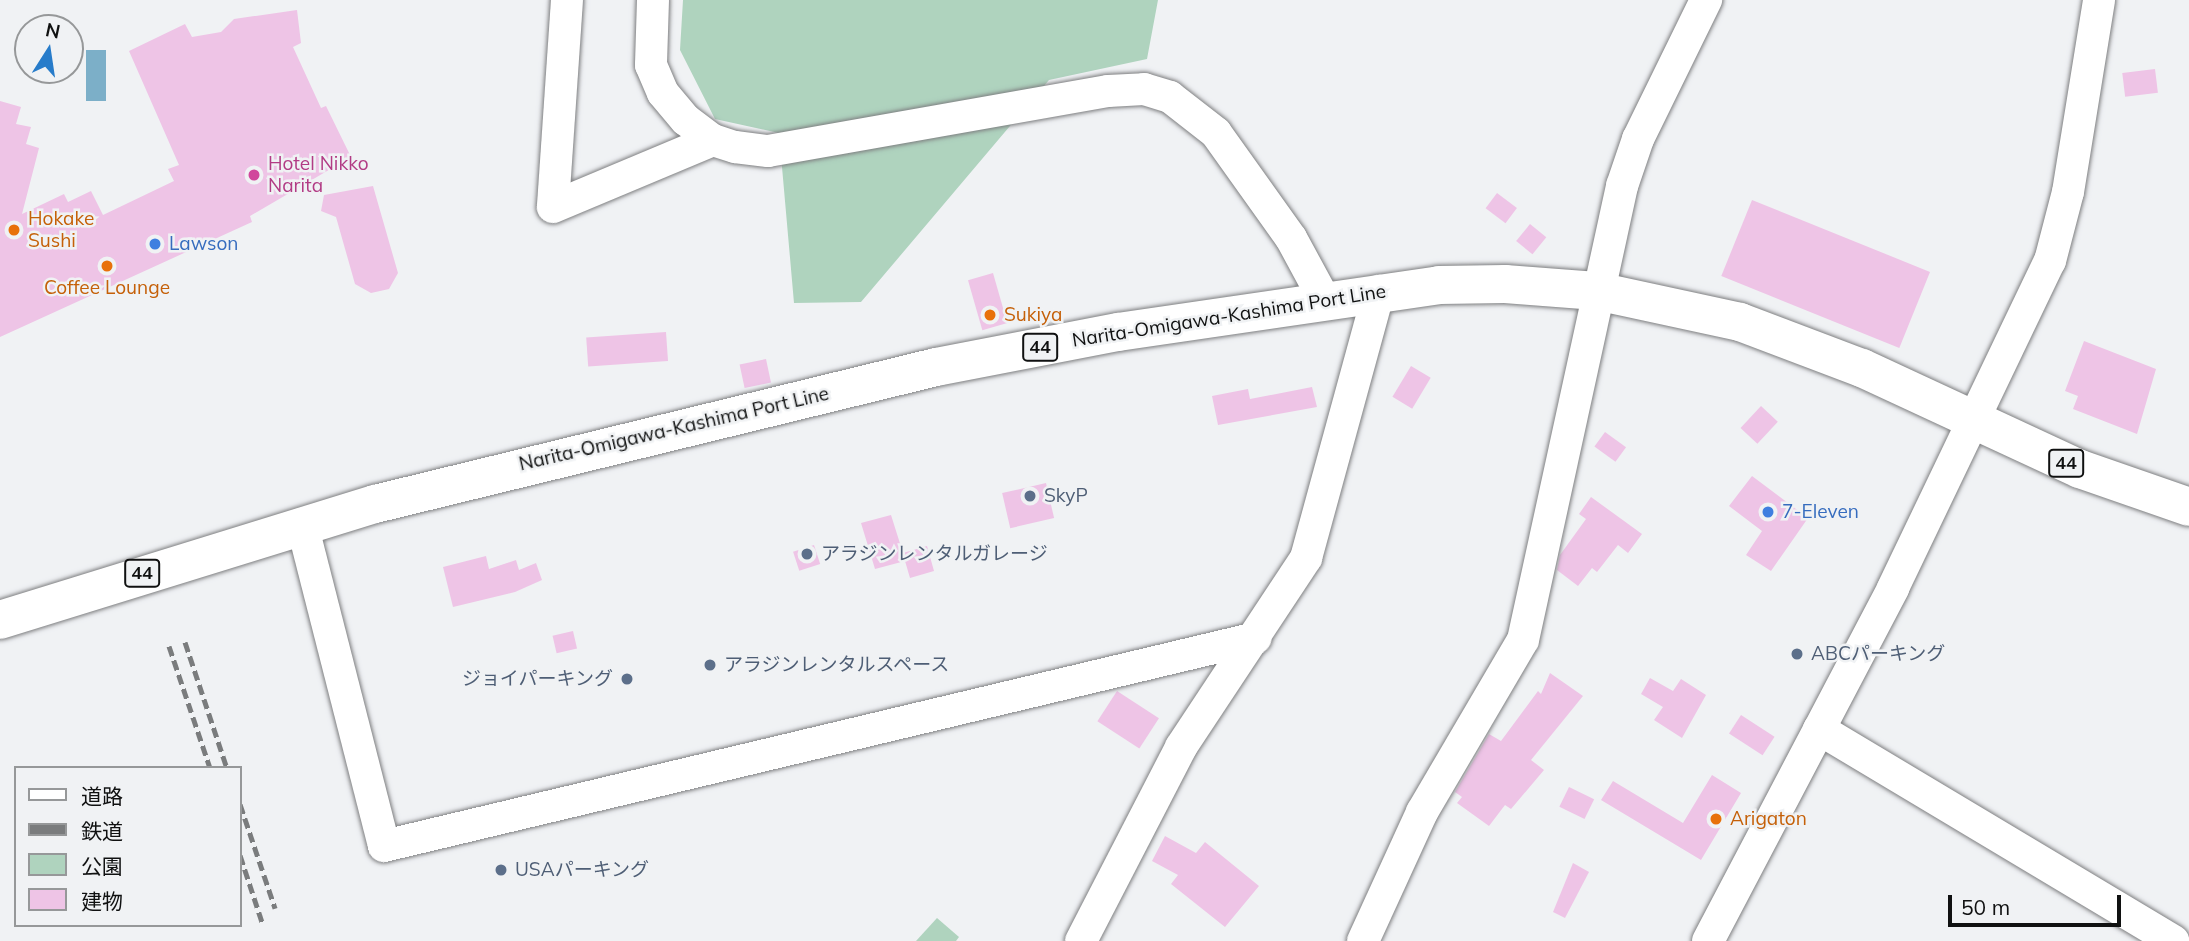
<!DOCTYPE html>
<meta charset="utf-8">
<style>
body{margin:0}
#map{position:relative;width:2189px;height:941px;overflow:hidden;background:#f0f2f4;font-family:Mulish,"Noto Sans JP",sans-serif}
div>[style]{position:absolute}
.green>*{inset:0;background:#afd3be}
.water>*{inset:0;background:#7cafc8;transform-origin:0 0}
.building>*{inset:0;background:#eec4e6;transform-origin:0 0}
.roads{filter:drop-shadow(0 0 2px #7e7f81) drop-shadow(0 0 2px #7e7f81)}
.minor>*{height:32px;margin:-16px;padding:0 16px;transform-origin:16px;border-radius:16px;background:#fff}
.major>*{height:38px;margin:-19px;padding:0 19px;transform-origin:19px;border-radius:19px;background:#fff}
.rail>*{height:5px;margin-top:-2.5px;transform-origin:0;background:repeating-linear-gradient(90deg,#7a7c7d 0 10px,transparent 0 15px)}
.dots>*{width:19px;height:19px;translate:-50% -50%;box-sizing:border-box;border:4px solid #f0f2f4;border-radius:50%}
span{translate:-50% -50%;white-space:nowrap;text-align:center;line-height:1.15;-webkit-text-stroke:5px #f0f2f4;paint-order:stroke}
.shield-label span{padding:2px 5px;background:#f0f2f4;border:2px solid;border-radius:5px;-webkit-text-stroke-width:0}
.shield-label{font-size:18px;color:#101111;font-weight:700}
.hotel-label{font-size:19px;color:#b23c85}
.left{translate:0 -50%;text-align:left}
.food-label{font-size:19px;color:#c56008}
.shop-label{font-size:19px;color:#366cbe}
.street-label{font-size:19px;color:#101111}
.service-label{font-size:19px;color:#4e5e75}
.right{translate:-100% -50%;text-align:right}
.legend{position:absolute;left:14px;top:766px;width:228px;height:161px;box-sizing:border-box;background:#f0f2f4;border:2px solid #969899;margin:0;padding:9px 12px;list-style:none;font-size:21px;color:#101111}
.legend li{display:flex;align-items:center;gap:14px;height:35px}
.legend b{width:35px;border:2px solid #969899}
.north{position:absolute;left:14px;top:14px;width:70px;height:70px;box-sizing:border-box;background:#f0f2f4;border:2px solid #969899;border-radius:50%;rotate:12deg;font-size:19px;font-weight:700;line-height:28px;text-align:center;color:#101111}
.north::after{content:'';display:block;margin:auto;width:24px;height:32px;background:#277cca;clip-path:polygon(50% 0,100% 100%,50% 72%,0 100%)}
.scale{position:absolute;left:1948px;top:895px;width:173px;height:32px;box-sizing:border-box;border:4px solid #101111;border-top:0;padding-left:9px;font-size:21px;line-height:24px;white-space:nowrap;color:#101111;-webkit-text-stroke:5px #f0f2f4;paint-order:stroke}
</style>
<div id="map">
<div class="green">
<i style="clip-path:polygon(683px 0,1158px 0,1147px 59px,1049px 80px,861px 302px,794px 303px,779px 133px,715px 119px,680px 50px)"></i>
<i style="clip-path:polygon(937px 918px,959px 937px,956px 941px,916px 941px)"></i>
</div>
<div class="water">
<i style="left:86px;top:50px;width:20px;height:51px"></i>
</div>
<div class="building">
<i style="clip-path:polygon(297px 10px,301px 43px,293px 47px,321px 108px,326px 106px,351px 157px,250px 216px,252px 222px,0 337px,0 101px,21px 107px,16px 124px,31px 127px,26px 144px,39px 148px,22px 214px,64px 194px,68px 202px,91px 191px,103px 215px,174px 181px,168px 169px,179px 165px,129px 51px,185px 24px,192px 37px,221px 32px,234px 19px)"></i>
<i style="left:2155px;top:69px;width:24px;height:33px;rotate:83deg"></i>
<i style="clip-path:polygon(373px 186px,398px 273px,389px 289px,371px 293px,355px 284px,336px 217px,321px 211px,324px 195px)"></i>
<i style="left:1497px;top:193px;width:25px;height:19px;rotate:37deg"></i>
<i style="left:1752px;top:200px;width:192px;height:82px;rotate:22deg"></i>
<i style="left:1530px;top:224px;width:21px;height:22px;rotate:39deg"></i>
<i style="left:993px;top:273px;width:52px;height:26px;rotate:74deg"></i>
<i style="left:666px;top:332px;width:29px;height:80px;rotate:86deg"></i>
<i style="clip-path:polygon(2084px 341px,2156px 369px,2137px 434px,2073px 409px,2078px 396px,2065px 391px)"></i>
<i style="left:766px;top:359px;width:24px;height:27px;rotate:78deg"></i>
<i style="left:1411px;top:366px;width:23px;height:36px;rotate:31deg"></i>
<i style="clip-path:polygon(1312px 387px,1317px 407px,1218px 425px,1212px 396px,1248px 389px,1250px 399px)"></i>
<i style="left:1761px;top:406px;width:23px;height:30px;rotate:43deg"></i>
<i style="left:1605px;top:432px;width:26px;height:18px;rotate:36deg"></i>
<i style="clip-path:polygon(1752px 476px,1808px 518px,1771px 571px,1746px 555px,1762px 531px,1729px 506px)"></i>
<i style="left:1046px;top:483px;width:36px;height:45px;rotate:77deg"></i>
<i style="clip-path:polygon(1591px 497px,1642px 534px,1628px 553px,1618px 545px,1597px 572px,1592px 568px,1578px 586px,1557px 570px,1560px 555px,1586px 519px,1579px 514px)"></i>
<i style="clip-path:polygon(891px 515px,903px 553px,927px 546px,934px 571px,910px 578px,905px 561px,875px 569px,861px 523px)"></i>
<i style="left:814px;top:545px;width:20px;height:22px;rotate:72deg"></i>
<i style="clip-path:polygon(486px 556px,489px 569px,516px 560px,519px 570px,536px 563px,542px 580px,515px 592px,453px 607px,443px 567px)"></i>
<i style="left:573px;top:631px;width:18px;height:21px;rotate:77deg"></i>
<i style="clip-path:polygon(1550px 673px,1583px 696px,1531px 760px,1544px 770px,1511px 809px,1505px 805px,1489px 826px,1457px 803px,1462px 797px,1455px 792px,1489px 734px,1501px 741px,1538px 691px,1541px 694px)"></i>
<i style="clip-path:polygon(1650px 678px,1673px 691px,1681px 679px,1706px 695px,1682px 738px,1654px 720px,1663px 707px,1641px 694px)"></i>
<i style="left:1117px;top:691px;width:50px;height:36px;rotate:33deg"></i>
<i style="left:1741px;top:715px;width:40px;height:22px;rotate:33deg"></i>
<i style="clip-path:polygon(1712px 775px,1741px 793px,1701px 860px,1601px 800px,1613px 781px,1683px 823px)"></i>
<i style="left:1569px;top:787px;width:28px;height:22px;rotate:26deg"></i>
<i style="clip-path:polygon(1165px 836px,1196px 853px,1205px 842px,1259px 886px,1225px 927px,1171px 884px,1178px 875px,1152px 861px)"></i>
<i style="clip-path:polygon(1573px 863px,1589px 872px,1565px 918px,1553px 912px)"></i>
</div>
<div class="roads">
<div class="minor">
<i style="left:567px;top:0;width:207px;rotate:93.9deg"></i>
<i style="left:553px;top:207px;width:173px;rotate:-22.7deg"></i>
<i style="left:653px;top:0;width:65px;rotate:91.8deg"></i>
<i style="left:651px;top:65px;width:30px;rotate:67deg"></i>
<i style="left:663px;top:93px;width:35px;rotate:50deg"></i>
<i style="left:686px;top:120px;width:34px;rotate:37deg"></i>
<i style="left:713px;top:140px;width:23px;rotate:18deg"></i>
<i style="left:735px;top:147px;width:33px;rotate:7deg"></i>
<i style="left:768px;top:151px;width:345px;rotate:-10deg"></i>
<i style="left:1108px;top:91px;width:36px;rotate:-3deg"></i>
<i style="left:1144px;top:89px;width:27px;rotate:17deg"></i>
<i style="left:1170px;top:97px;width:58px;rotate:38deg"></i>
<i style="left:1216px;top:133px;width:129px;rotate:54.5deg"></i>
<i style="left:1291px;top:238px;width:69px;rotate:61.6deg"></i>
<i style="left:302px;top:524px;width:332px;rotate:75.7deg"></i>
<i style="left:384px;top:846px;width:896px;rotate:-13.42deg"></i>
<i style="left:1819px;top:729px;width:413px;rotate:30.9deg"></i>
<i style="left:1081px;top:941px;width:218px;rotate:-62.7deg"></i>
<i style="left:1181px;top:747px;width:227px;rotate:-56.5deg"></i>
<i style="left:1306px;top:558px;width:277px;rotate:-74.7deg"></i>
<i style="left:1363px;top:941px;width:142px;rotate:-65.4deg"></i>
<i style="left:1422px;top:812px;width:199px;rotate:-59.6deg"></i>
<i style="left:1523px;top:640px;width:465px;rotate:-77.7deg"></i>
<i style="left:1622px;top:186px;width:50px;rotate:-71.2deg"></i>
<i style="left:1638px;top:139px;width:155px;rotate:-63.9deg"></i>
<i style="left:1708px;top:941px;width:399px;rotate:-62.3deg"></i>
<i style="left:1893px;top:588px;width:363px;rotate:-64.4deg"></i>
<i style="left:2050px;top:261px;width:71px;rotate:-75.4deg"></i>
<i style="left:2068px;top:192px;width:194px;rotate:-80.8deg"></i>
</div>
<div class="major">
<i style="left:0;top:620px;width:393px;rotate:-17.2deg"></i>
<i style="left:375px;top:504px;width:577px;rotate:-13.72deg"></i>
<i style="left:936px;top:367px;width:185px;rotate:-10.9deg"></i>
<i style="left:1118px;top:332px;width:324px;rotate:-8.3deg"></i>
<i style="left:1439px;top:285px;width:66px;rotate:-0.9deg"></i>
<i style="left:1505px;top:284px;width:92px;rotate:4.4deg"></i>
<i style="left:1597px;top:291px;width:146px;rotate:12.2deg"></i>
<i style="left:1740px;top:322px;width:130px;rotate:20.7deg"></i>
<i style="left:1862px;top:368px;width:240px;rotate:24.9deg"></i>
<i style="left:2080px;top:469px;width:115px;rotate:19.2deg"></i>
</div>
</div>
<div class="rail">
<i style="left:185px;top:642px;width:133px;rotate:71.6deg"></i>
<i style="left:169px;top:646px;width:129px;rotate:71.4deg"></i>
<i style="left:240px;top:804px;width:110px;rotate:71.4deg"></i>
<i style="left:240px;top:855px;width:71px;rotate:71.8deg"></i>
</div>
<div class="dots">
<i style="left:254px;top:175px;background:#d1479c"></i>
<i style="left:14px;top:230px;background:#e8710a"></i>
<i style="left:155px;top:244px;background:#3f7fe0"></i>
<i style="left:107px;top:266px;background:#e8710a"></i>
<i style="left:990px;top:315px;background:#e8710a"></i>
<i style="left:1030px;top:496px;background:#5c6f8a"></i>
<i style="left:1768px;top:512px;background:#3f7fe0"></i>
<i style="left:807px;top:554px;background:#5c6f8a"></i>
<i style="left:1797px;top:654px;background:#5c6f8a"></i>
<i style="left:710px;top:665px;background:#5c6f8a"></i>
<i style="left:627px;top:679px;background:#5c6f8a"></i>
<i style="left:1716px;top:819px;background:#e8710a"></i>
<i style="left:501px;top:870px;background:#5c6f8a"></i>
</div>
<div class="shield-label">
<span style="left:1040px;top:347px">44</span>
<span style="left:2066px;top:463px">44</span>
<span style="left:142px;top:573px">44</span>
</div>
<div class="hotel-label">
<span class="left" style="left:268px;top:175px">Hotel Nikko<br>Narita</span>
</div>
<div class="food-label">
<span class="left" style="left:28px;top:230px">Hokake<br>Sushi</span>
<span style="left:107px;top:288px">Coffee Lounge</span>
<span class="left" style="left:1004px;top:315px">Sukiya</span>
<span class="left" style="left:1730px;top:819px">Arigaton</span>
</div>
<div class="shop-label">
<span class="left" style="left:169px;top:244px">Lawson</span>
<span class="left" style="left:1782px;top:512px">7-Eleven</span>
</div>
<div class="street-label">
<span style="left:1229px;top:316px;rotate:-9deg">Narita-Omigawa-Kashima Port Line</span>
<span style="left:674px;top:429px;rotate:-13deg">Narita-Omigawa-Kashima Port Line</span>
</div>
<div class="service-label">
<span class="left" style="left:1044px;top:496px">SkyP</span>
<span class="left" style="left:821px;top:554px">アラジンレンタルガレージ</span>
<span class="left" style="left:1811px;top:654px">ABCパーキング</span>
<span class="left" style="left:724px;top:665px">アラジンレンタルスペース</span>
<span class="right" style="left:613px;top:679px">ジョイパーキング</span>
<span class="left" style="left:515px;top:870px">USAパーキング</span>
</div>
<ul class="legend">
<li><b style="height:9px;background:#fff"></b>道路</li>
<li><b style="height:9px;background:#7a7c7d"></b>鉄道</li>
<li><b style="height:19px;background:#afd3be"></b>公園</li>
<li><b style="height:19px;background:#eec4e6"></b>建物</li>
</ul>
<div class="north">N</div>
<div class="scale">50 m</div>
</div>
